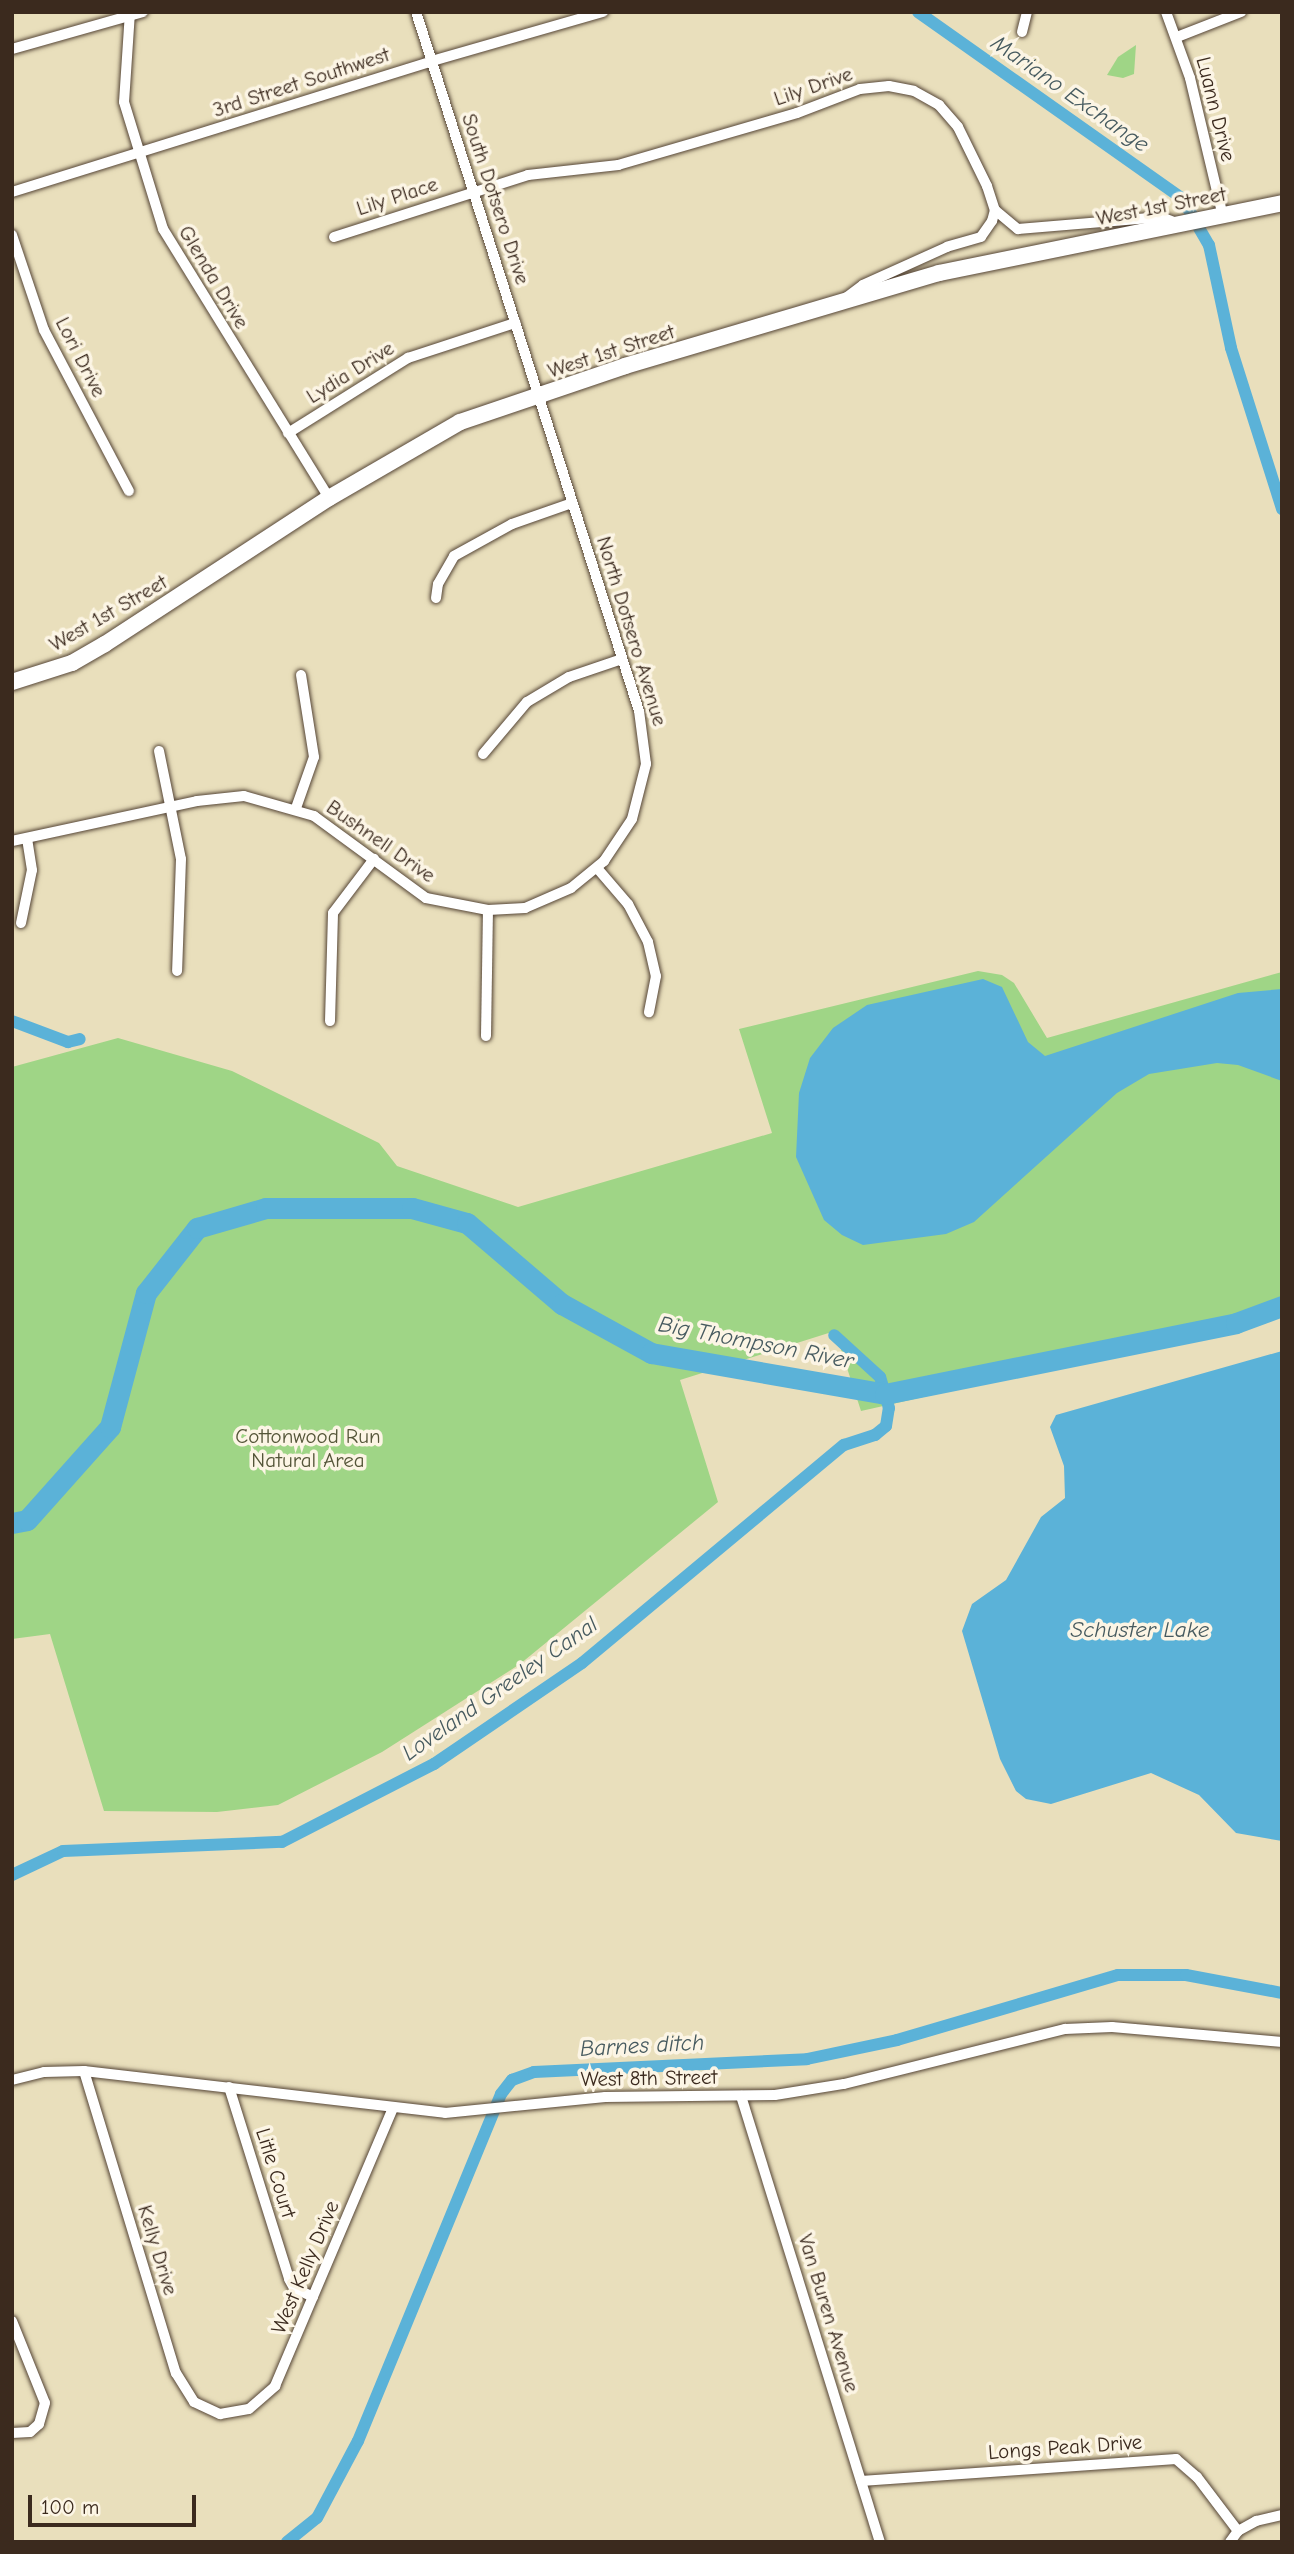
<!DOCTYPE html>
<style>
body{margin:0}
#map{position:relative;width:1294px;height:2554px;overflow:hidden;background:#e9dfbc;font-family:"Comic Neue",sans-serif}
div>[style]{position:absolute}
.green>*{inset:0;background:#9fd586}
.water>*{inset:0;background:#5bb2d8}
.canal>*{height:12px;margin:-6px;padding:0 6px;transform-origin:6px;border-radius:6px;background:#5bb2d8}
.river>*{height:21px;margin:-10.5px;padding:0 10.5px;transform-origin:10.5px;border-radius:10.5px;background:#5bb2d8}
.roads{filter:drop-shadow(0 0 2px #554536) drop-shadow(0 0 2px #554536)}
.minor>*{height:10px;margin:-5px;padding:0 5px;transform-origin:5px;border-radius:5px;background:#fff}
.secondary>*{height:16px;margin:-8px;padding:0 8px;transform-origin:8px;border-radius:8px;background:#fff}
span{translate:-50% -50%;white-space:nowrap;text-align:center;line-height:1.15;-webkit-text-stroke:7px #fcf5e5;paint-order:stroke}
.street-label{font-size:21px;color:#3b2a1e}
.park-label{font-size:21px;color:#545538}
.water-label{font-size:23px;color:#465a5f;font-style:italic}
.frame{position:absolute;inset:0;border:14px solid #3b2a1e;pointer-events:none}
.scale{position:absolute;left:28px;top:2495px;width:168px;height:32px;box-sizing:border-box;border:4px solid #3b2a1e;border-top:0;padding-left:9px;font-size:21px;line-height:24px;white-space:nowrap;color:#3b2a1e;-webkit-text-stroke:5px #fcf5e5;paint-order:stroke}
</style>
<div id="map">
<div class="green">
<i style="clip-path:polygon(1136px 45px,1134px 74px,1123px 78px,1107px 75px,1118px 57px)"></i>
<i style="clip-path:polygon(978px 971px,1002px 975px,1014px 983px,1047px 1038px,1282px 972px,1282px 1308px,1243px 1325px,861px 1411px,835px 1331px,680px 1380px,718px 1502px,520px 1664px,382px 1752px,278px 1805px,217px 1812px,104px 1811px,50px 1634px,12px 1639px,12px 1067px,118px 1038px,232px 1071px,379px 1143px,397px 1166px,518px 1207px,772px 1133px,739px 1029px)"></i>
</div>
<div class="water">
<i style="clip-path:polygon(983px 979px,1002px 987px,1028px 1042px,1045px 1056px,1238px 993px,1282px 989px,1282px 1081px,1238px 1065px,1217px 1063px,1149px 1074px,1117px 1093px,974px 1222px,946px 1234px,863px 1245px,842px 1235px,824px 1220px,796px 1157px,799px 1093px,810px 1058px,833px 1028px,867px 1005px)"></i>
<i style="clip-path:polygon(1282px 1351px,1282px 1841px,1236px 1833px,1199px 1795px,1151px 1773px,1051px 1804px,1026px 1799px,1016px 1791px,1000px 1759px,962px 1631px,972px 1604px,1006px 1580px,1041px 1517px,1065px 1498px,1064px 1466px,1050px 1427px,1056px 1415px)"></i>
</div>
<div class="canal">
<i style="left:918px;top:12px;width:321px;rotate:35.2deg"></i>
<i style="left:1180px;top:197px;width:22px;rotate:56deg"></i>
<i style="left:1199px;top:228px;width:20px;rotate:60deg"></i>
<i style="left:1209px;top:245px;width:105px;rotate:77.9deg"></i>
<i style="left:1231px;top:348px;width:169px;rotate:72.4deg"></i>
<i style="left:12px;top:1021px;width:60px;rotate:20.6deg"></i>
<i style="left:68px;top:1042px;width:12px;rotate:-14deg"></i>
<i style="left:12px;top:1875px;width:56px;rotate:-25.2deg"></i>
<i style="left:63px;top:1851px;width:219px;rotate:-2.4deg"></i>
<i style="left:282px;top:1842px;width:171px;rotate:-27.2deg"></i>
<i style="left:434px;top:1764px;width:179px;rotate:-34.3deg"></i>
<i style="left:582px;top:1663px;width:341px;rotate:-39.8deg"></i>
<i style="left:844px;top:1445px;width:33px;rotate:-18deg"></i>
<i style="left:875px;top:1435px;width:14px;rotate:-39deg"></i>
<i style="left:886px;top:1426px;width:18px;rotate:-81deg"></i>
<i style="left:889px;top:1408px;width:32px;rotate:-106deg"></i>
<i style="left:880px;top:1377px;width:62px;rotate:-137.6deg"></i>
<i style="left:287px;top:2542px;width:38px;rotate:-39deg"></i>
<i style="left:317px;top:2518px;width:87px;rotate:-62deg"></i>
<i style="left:358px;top:2441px;width:375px;rotate:-67.6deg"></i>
<i style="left:501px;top:2094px;width:18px;rotate:-52deg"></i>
<i style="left:512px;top:2080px;width:23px;rotate:-20deg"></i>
<i style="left:534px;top:2072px;width:273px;rotate:-2.7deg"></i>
<i style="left:807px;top:2059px;width:92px;rotate:-11.9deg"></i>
<i style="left:897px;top:2040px;width:230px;rotate:-16.4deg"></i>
<i style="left:1118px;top:1975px;width:68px"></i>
<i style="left:1186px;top:1975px;width:98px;rotate:10.6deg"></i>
</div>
<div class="river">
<i style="left:12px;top:1523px;width:15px;rotate:-11deg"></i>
<i style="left:27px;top:1520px;width:125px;rotate:-48.3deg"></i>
<i style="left:110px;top:1427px;width:139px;rotate:-75deg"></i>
<i style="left:146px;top:1293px;width:83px;rotate:-51.9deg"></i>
<i style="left:197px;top:1228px;width:72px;rotate:-16.2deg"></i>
<i style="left:266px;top:1208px;width:146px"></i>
<i style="left:412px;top:1208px;width:57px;rotate:15.3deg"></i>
<i style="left:467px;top:1223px;width:125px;rotate:40.5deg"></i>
<i style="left:562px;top:1304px;width:102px;rotate:28.8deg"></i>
<i style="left:651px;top:1353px;width:238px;rotate:9.9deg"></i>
<i style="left:885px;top:1394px;width:358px;rotate:-11.4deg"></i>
<i style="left:1236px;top:1323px;width:49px;rotate:-20.3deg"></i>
</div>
<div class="roads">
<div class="minor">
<i style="left:130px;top:12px;width:90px;rotate:93.8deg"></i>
<i style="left:124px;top:102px;width:133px;rotate:72.9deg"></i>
<i style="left:163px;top:229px;width:316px;rotate:58.3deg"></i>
<i style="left:1166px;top:12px;width:70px;rotate:70deg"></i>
<i style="left:1190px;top:78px;width:142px;rotate:76.6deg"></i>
<i style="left:1022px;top:32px;width:21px;rotate:-76deg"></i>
<i style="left:1177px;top:37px;width:69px;rotate:-21.3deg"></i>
<i style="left:12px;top:49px;width:136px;rotate:-15.8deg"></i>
<i style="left:12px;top:192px;width:440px;rotate:-17.3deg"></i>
<i style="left:432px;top:61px;width:178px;rotate:-16deg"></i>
<i style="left:995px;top:210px;width:30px;rotate:40deg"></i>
<i style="left:1018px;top:229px;width:144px;rotate:-4.8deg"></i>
<i style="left:1161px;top:217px;width:19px;rotate:21deg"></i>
<i style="left:12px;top:235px;width:100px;rotate:71.4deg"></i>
<i style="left:44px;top:330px;width:182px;rotate:62.2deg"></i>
<i style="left:334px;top:237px;width:204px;rotate:-17.7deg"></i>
<i style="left:528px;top:175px;width:91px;rotate:-6.3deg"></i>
<i style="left:618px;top:165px;width:186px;rotate:-16.2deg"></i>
<i style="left:797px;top:113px;width:67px;rotate:-20.9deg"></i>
<i style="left:860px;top:89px;width:29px;rotate:-6deg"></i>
<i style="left:889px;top:86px;width:25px;rotate:11deg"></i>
<i style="left:914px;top:91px;width:29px;rotate:29deg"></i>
<i style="left:939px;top:105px;width:29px;rotate:49deg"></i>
<i style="left:958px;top:127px;width:66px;rotate:63.8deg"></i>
<i style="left:987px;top:186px;width:25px;rotate:72deg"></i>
<i style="left:995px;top:210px;width:11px;rotate:105deg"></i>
<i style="left:992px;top:221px;width:19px;rotate:125deg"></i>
<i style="left:981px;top:237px;width:35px;rotate:164deg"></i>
<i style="left:947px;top:247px;width:92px;rotate:155.7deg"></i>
<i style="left:863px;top:285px;width:20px;rotate:143deg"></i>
<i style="left:288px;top:433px;width:142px;rotate:-32deg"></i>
<i style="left:408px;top:358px;width:113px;rotate:-18.1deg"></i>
<i style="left:436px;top:598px;width:14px;rotate:-82deg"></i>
<i style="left:438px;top:584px;width:32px;rotate:-60deg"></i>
<i style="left:454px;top:556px;width:66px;rotate:-28.9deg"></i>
<i style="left:512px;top:524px;width:64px;rotate:-19.3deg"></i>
<i style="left:159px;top:751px;width:110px;rotate:78.5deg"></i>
<i style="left:181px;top:859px;width:112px;rotate:92deg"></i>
<i style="left:483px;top:754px;width:68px;rotate:-49.8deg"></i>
<i style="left:527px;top:702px;width:49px;rotate:-30.8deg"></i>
<i style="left:569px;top:677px;width:56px;rotate:-18.8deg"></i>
<i style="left:296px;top:808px;width:54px;rotate:-70.6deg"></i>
<i style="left:314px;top:757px;width:83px;rotate:-99deg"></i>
<i style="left:12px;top:841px;width:189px;rotate:-12.2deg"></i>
<i style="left:197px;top:801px;width:47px;rotate:-6.1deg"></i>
<i style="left:244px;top:796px;width:73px;rotate:15.9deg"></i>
<i style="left:314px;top:816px;width:139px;rotate:36.2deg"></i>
<i style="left:426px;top:898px;width:63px;rotate:11deg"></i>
<i style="left:488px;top:910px;width:37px;rotate:-3deg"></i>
<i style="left:525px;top:908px;width:50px;rotate:-23.5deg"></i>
<i style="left:571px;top:888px;width:43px;rotate:-39.3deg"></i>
<i style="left:604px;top:861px;width:50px;rotate:-56.3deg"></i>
<i style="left:632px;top:819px;width:57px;rotate:-75.7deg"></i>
<i style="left:646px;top:764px;width:53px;rotate:-97.5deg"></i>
<i style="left:639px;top:711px;width:734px;rotate:-107.69deg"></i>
<i style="left:597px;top:868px;width:48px;rotate:49.3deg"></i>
<i style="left:628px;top:904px;width:43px;rotate:62.2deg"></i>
<i style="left:648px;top:942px;width:35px;rotate:77deg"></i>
<i style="left:656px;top:976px;width:37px;rotate:101deg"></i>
<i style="left:21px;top:923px;width:54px;rotate:-78.3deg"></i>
<i style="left:32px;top:870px;width:32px;rotate:-99deg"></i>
<i style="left:330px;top:1021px;width:108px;rotate:-88.4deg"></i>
<i style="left:333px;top:913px;width:68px;rotate:-52.8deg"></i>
<i style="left:486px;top:1036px;width:126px;rotate:-89.1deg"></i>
<i style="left:84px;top:2071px;width:316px;rotate:73.1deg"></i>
<i style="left:176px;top:2373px;width:34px;rotate:58deg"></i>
<i style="left:194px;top:2402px;width:29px;rotate:25deg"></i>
<i style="left:220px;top:2414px;width:29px;rotate:-10deg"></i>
<i style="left:249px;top:2409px;width:35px;rotate:-41deg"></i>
<i style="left:275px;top:2386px;width:302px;rotate:-67deg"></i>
<i style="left:12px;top:2080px;width:33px;rotate:-14deg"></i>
<i style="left:44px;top:2072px;width:40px;rotate:-1.4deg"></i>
<i style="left:84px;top:2071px;width:363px;rotate:6.6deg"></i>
<i style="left:445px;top:2113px;width:161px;rotate:-5.7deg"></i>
<i style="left:605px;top:2097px;width:170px;rotate:-0.7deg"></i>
<i style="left:775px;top:2095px;width:70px;rotate:-9.1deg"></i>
<i style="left:844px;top:2084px;width:228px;rotate:-14deg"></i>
<i style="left:1065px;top:2029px;width:47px;rotate:-2.4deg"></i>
<i style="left:1112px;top:2027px;width:171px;rotate:5deg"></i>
<i style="left:229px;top:2087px;width:201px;rotate:72.6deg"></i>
<i style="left:289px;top:2279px;width:10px;rotate:61deg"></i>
<i style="left:294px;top:2288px;width:21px;rotate:25deg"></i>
<i style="left:741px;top:2096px;width:467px;rotate:72.7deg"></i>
<i style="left:12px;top:2321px;width:88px;rotate:68.1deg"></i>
<i style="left:45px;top:2403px;width:22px;rotate:106deg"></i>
<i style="left:39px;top:2424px;width:12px;rotate:138deg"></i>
<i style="left:30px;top:2432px;width:18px;rotate:177deg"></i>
<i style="left:861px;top:2481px;width:316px;rotate:-4deg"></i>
<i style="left:1176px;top:2459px;width:28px;rotate:41deg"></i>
<i style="left:1197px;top:2477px;width:68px;rotate:52.8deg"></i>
<i style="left:1230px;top:2542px;width:14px;rotate:-54deg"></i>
<i style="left:1238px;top:2531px;width:21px;rotate:-29deg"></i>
<i style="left:1256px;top:2521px;width:27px;rotate:-13deg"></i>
</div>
<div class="secondary">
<i style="left:12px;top:682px;width:63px;rotate:-17.6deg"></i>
<i style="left:72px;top:663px;width:38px;rotate:-30deg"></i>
<i style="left:105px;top:644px;width:267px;rotate:-33.1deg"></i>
<i style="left:329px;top:498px;width:151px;rotate:-30.1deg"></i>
<i style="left:460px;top:422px;width:174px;rotate:-18.7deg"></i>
<i style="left:625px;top:366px;width:327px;rotate:-16.5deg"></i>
<i style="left:939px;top:273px;width:350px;rotate:-11.5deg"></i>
</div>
</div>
<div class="street-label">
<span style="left:301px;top:82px;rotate:-18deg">3rd Street Southwest</span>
<span style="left:813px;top:86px;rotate:-19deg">Lily Drive</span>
<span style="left:1216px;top:109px;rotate:76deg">Luann Drive</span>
<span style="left:397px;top:196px;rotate:-18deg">Lily Place</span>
<span style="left:496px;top:199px;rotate:72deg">South Dotsero Drive</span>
<span style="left:1161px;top:206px;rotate:-11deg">West 1st Street</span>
<span style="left:214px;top:277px;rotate:59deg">Glenda Drive</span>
<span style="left:611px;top:351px;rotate:-18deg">West 1st Street</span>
<span style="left:81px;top:357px;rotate:63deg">Lori Drive</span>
<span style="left:350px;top:372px;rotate:-32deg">Lydia Drive</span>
<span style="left:108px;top:613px;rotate:-30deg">West 1st Street</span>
<span style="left:632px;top:631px;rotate:73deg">North Dotsero Avenue</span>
<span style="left:381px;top:841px;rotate:35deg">Bushnell Drive</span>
<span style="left:649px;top:2078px;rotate:-1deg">West 8th Street</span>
<span style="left:276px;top:2173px;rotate:73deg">Litle Court</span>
<span style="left:158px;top:2250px;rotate:73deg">Kelly Drive</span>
<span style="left:305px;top:2267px;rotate:-67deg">West Kelly Drive</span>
<span style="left:829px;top:2313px;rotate:73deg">Van Buren Avenue</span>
<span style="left:1065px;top:2447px;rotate:-4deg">Longs Peak Drive</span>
</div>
<div class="park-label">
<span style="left:308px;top:1448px">Cottonwood Run<br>Natural Area</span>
</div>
<div class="water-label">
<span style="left:1070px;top:94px;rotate:35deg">Mariano Exchange</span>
<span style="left:756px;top:1343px;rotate:11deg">Big Thompson River</span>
<span style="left:1140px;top:1630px">Schuster Lake</span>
<span style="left:500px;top:1689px;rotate:-35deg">Loveland Greeley Canal</span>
<span style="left:642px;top:2046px;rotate:-3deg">Barnes ditch</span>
</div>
<div class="frame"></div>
<div class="scale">100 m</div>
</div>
